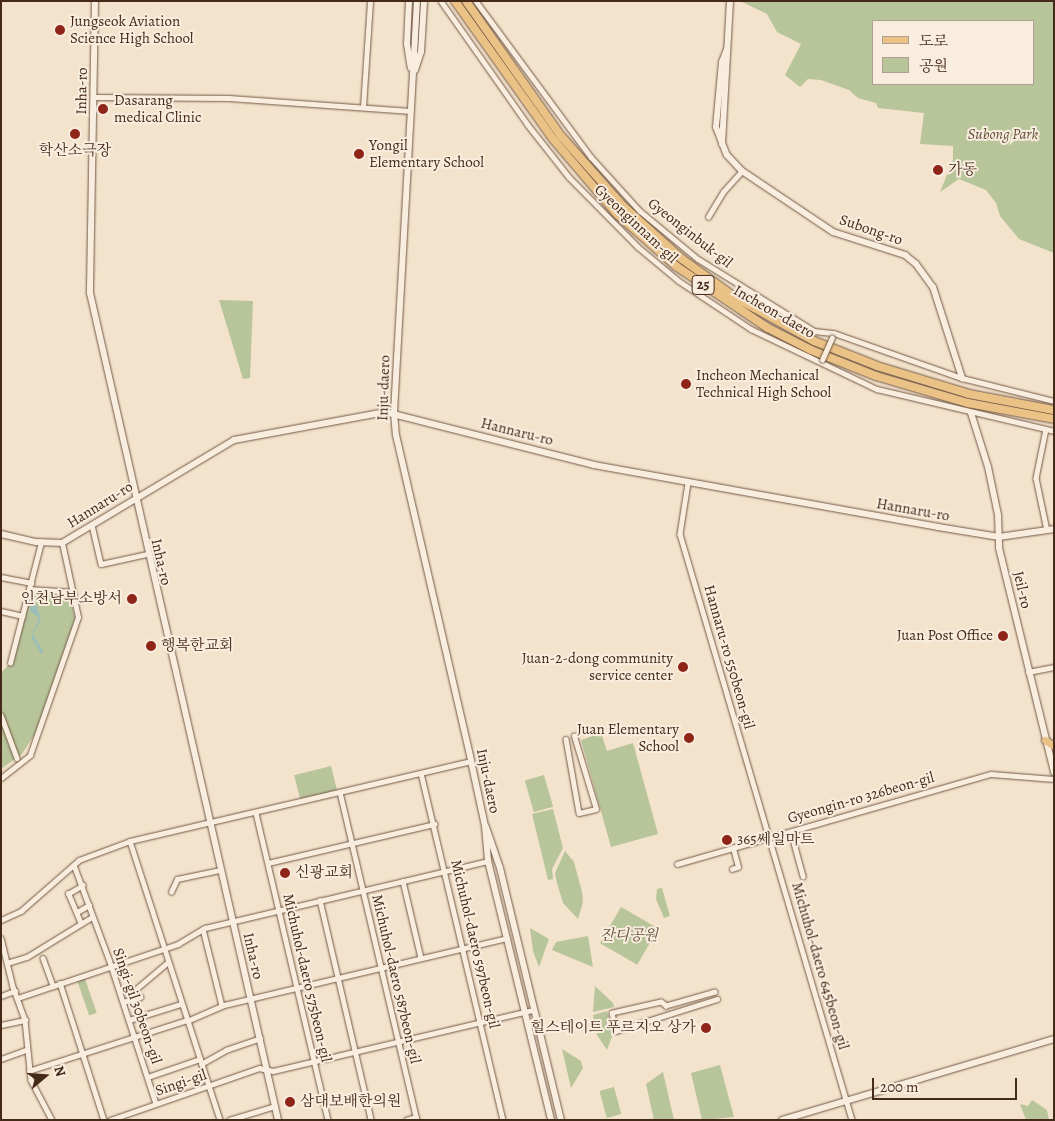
<!DOCTYPE html>
<meta charset="utf-8">
<style>
body{margin:0}
#map{position:relative;width:1055px;height:1121px;overflow:hidden;background:#f4e3cc;font-family:Alegreya,"Noto Serif KR",serif}
div>[style]{position:absolute}
.green>*{inset:0;background:#b8c49a;transform-origin:0 0}
.water>*{inset:0;background:#9cbeb9}
.roads{filter:drop-shadow(0 0 1px #725846) drop-shadow(0 0 1px #725846)}
.street>*{height:4.5px;margin:-2.25px;padding:0 2.25px;transform-origin:2.25px;border-radius:2.25px;background:#f8edde}
.secondary>*{height:6px;margin:-3px;padding:0 3px;transform-origin:3px;border-radius:3px;background:#f8edde}
.primary>*{height:7px;margin:-3.5px;padding:0 3.5px;transform-origin:3.5px;border-radius:3.5px;background:#eac286}
.highway>*{height:8px;margin:-4px;padding:0 4px;transform-origin:4px;border-radius:4px;background:#eac286}
.bridges{filter:drop-shadow(0 0 1px #725846) drop-shadow(0 0 1px #725846)}
.street-bridge>*{height:4.5px;margin:-2.25px;padding:0 2.25px;transform-origin:2.25px;border-radius:2.25px;background:#f8edde}
.dots>*{width:14px;height:14px;translate:-50% -50%;box-sizing:border-box;border:2px solid #f8edde;border-radius:50%}
span{translate:-50% -50%;white-space:nowrap;text-align:center;line-height:1.15;-webkit-text-stroke:4px #f8edde;paint-order:stroke}
.shield-label span{padding:1px 4px;background:#f8edde;border:1px solid;border-radius:4px;-webkit-text-stroke-width:0}
.shield-label{font-size:14px;color:#462a19;font-weight:700}
.poi-label{font-size:15px;color:#462a19}
.left{translate:0 -50%;text-align:left}
.right{translate:-100% -50%;text-align:right}
.street-label{font-size:15px;color:#462a19}
.park-label{font-size:15px;color:#625039;font-style:italic}
.frame{position:absolute;inset:0;border:2px solid #462a19;pointer-events:none}
.legend{position:absolute;left:872px;top:20px;width:162px;height:65px;box-sizing:border-box;background:#f8edde;border:1px solid #b19f8f;margin:0;padding:6px 9px;list-style:none;font-size:15px;color:#462a19}
.legend li{display:flex;align-items:center;gap:10px;height:25px}
.legend b{width:25px;border:1px solid #b19f8f}
.north{position:absolute;left:20px;top:1051px;width:50px;height:50px;-webkit-text-stroke:4px #f8edde;paint-order:stroke;rotate:72deg;font-size:14px;font-weight:700;line-height:20px;text-align:center;color:#462a19}
.north::after{content:'';display:block;margin:auto;width:18px;height:22px;background:#462a19;clip-path:polygon(50% 0,100% 100%,50% 72%,0 100%)}
.scale{position:absolute;left:872px;top:1078px;width:145px;height:22px;box-sizing:border-box;border:2px solid #462a19;border-top:0;padding-left:6px;font-size:15px;line-height:18px;white-space:nowrap;color:#462a19;-webkit-text-stroke:4px #f8edde;paint-order:stroke}
</style>
<div id="map">
<div class="green">
<i style="clip-path:polygon(evenodd,740px 1px,1054px 1px,1054px 253px,1019px 239px,1000px 216px,996px 203px,986px 190px,959px 179px,940px 192px,953px 160px,953px 146px,920px 144px,924px 113px,878px 108px,876px 103px,858px 98px,849px 90px,821px 80px,808px 79px,800px 87px,785px 75px,801px 44px,777px 32px,767px 14px,740px 1px,874px 21px,1034px 21px,1034px 84px,874px 84px,874px 21px)"></i>
<i style="clip-path:polygon(219px 300px,253px 301px,250px 378px,243px 379px)"></i>
<i style="clip-path:polygon(29px 589px,70px 596px,75px 619px,35px 734px,22px 754px,1px 769px,1px 673px,10px 663px)"></i>
<i style="clip-path:polygon(601px 733px,607px 751px,633px 743px,658px 834px,611px 847px,581px 740px)"></i>
<i style="left:331px;top:766px;width:25px;height:38px;rotate:76deg"></i>
<i style="left:544px;top:775px;width:33px;height:20px;rotate:74deg"></i>
<i style="clip-path:polygon(553px 809px,563px 848px,552px 869px,553px 879px,548px 880px,532px 814px)"></i>
<i style="clip-path:polygon(565px 851px,574px 862px,582px 892px,583px 902px,578px 919px,563px 903px,557px 883px,555px 873px)"></i>
<i style="clip-path:polygon(662px 888px,670px 916px,664px 918px,656px 899px,657px 889px)"></i>
<i style="left:621px;top:907px;width:43px;height:42px;rotate:30deg"></i>
<i style="clip-path:polygon(530px 928px,549px 939px,539px 967px,533px 951px)"></i>
<i style="clip-path:polygon(588px 936px,593px 967px,552px 950px,556px 942px)"></i>
<i style="left:84px;top:976px;width:39px;height:8px;rotate:71deg"></i>
<i style="clip-path:polygon(595px 986px,613px 1003px,614px 1007px,593px 1012px)"></i>
<i style="clip-path:polygon(607px 1011px,613px 1034px,607px 1050px,597px 1035px,593px 1015px)"></i>
<i style="clip-path:polygon(562px 1049px,581px 1061px,583px 1068px,571px 1088px)"></i>
<i style="clip-path:polygon(720px 1065px,734px 1117px,702px 1120px,691px 1073px)"></i>
<i style="clip-path:polygon(663px 1072px,674px 1120px,654px 1120px,646px 1084px)"></i>
<i style="left:614px;top:1087px;width:28px;height:15px;rotate:75deg"></i>
<i style="clip-path:polygon(1032px 1100px,1047px 1110px,1049px 1120px,1026px 1120px,1020px 1104px,1028px 1106px)"></i>
</div>
<div class="water">
<i style="clip-path:polygon(35px 601px,41px 619px,33px 634px,43px 651px,42px 655px,31px 637px,39px 618px,30px 611px,31px 602px)"></i>
</div>
<div class="roads">
<div class="street">
<i style="left:441px;top:1px;width:151px;rotate:54.9deg"></i>
<i style="left:528px;top:125px;width:66px;rotate:51.7deg"></i>
<i style="left:569px;top:177px;width:98px;rotate:45.4deg"></i>
<i style="left:638px;top:247px;width:53px;rotate:39.7deg"></i>
<i style="left:679px;top:281px;width:87px;rotate:33.7deg"></i>
<i style="left:751px;top:329px;width:140px;rotate:25.5deg"></i>
<i style="left:877px;top:389px;width:182px;rotate:13.3deg"></i>
<i style="left:476px;top:1px;width:194px;rotate:53.6deg"></i>
<i style="left:591px;top:157px;width:73px;rotate:47.8deg"></i>
<i style="left:640px;top:211px;width:75px;rotate:39.6deg"></i>
<i style="left:698px;top:259px;width:137px;rotate:31.8deg"></i>
<i style="left:814px;top:331px;width:20px;rotate:6deg"></i>
<i style="left:834px;top:333px;width:136px;rotate:19.4deg"></i>
<i style="left:962px;top:378px;width:95px;rotate:14deg"></i>
<i style="left:94px;top:97px;width:135px;rotate:0.4deg"></i>
<i style="left:229px;top:98px;width:182px;rotate:4.1deg"></i>
<i style="left:363px;top:107px;width:106px;rotate:-86.2deg"></i>
<i style="left:708px;top:217px;width:29px;rotate:-59deg"></i>
<i style="left:723px;top:192px;width:28px;rotate:-48deg"></i>
<i style="left:1046px;top:429px;width:50px;rotate:101.5deg"></i>
<i style="left:1036px;top:478px;width:53px;rotate:78.1deg"></i>
<i style="left:688px;top:483px;width:52px;rotate:98.9deg"></i>
<i style="left:680px;top:534px;width:611px;rotate:73.64deg"></i>
<i style="left:92px;top:525px;width:40px;rotate:77deg"></i>
<i style="left:101px;top:564px;width:47px;rotate:-12.3deg"></i>
<i style="left:1px;top:577px;width:31px;rotate:11deg"></i>
<i style="left:29px;top:589px;width:44px;rotate:3.9deg"></i>
<i style="left:1px;top:611px;width:22px;rotate:13deg"></i>
<i style="left:10px;top:663px;width:125px;rotate:-75.6deg"></i>
<i style="left:1028px;top:672px;width:26px;rotate:-11deg"></i>
<i style="left:1px;top:715px;width:46px;rotate:69.6deg"></i>
<i style="left:566px;top:739px;width:75px;rotate:80deg"></i>
<i style="left:579px;top:813px;width:17px;rotate:-13deg"></i>
<i style="left:596px;top:809px;width:76px;rotate:-106.8deg"></i>
<i style="left:421px;top:773px;width:357px;rotate:76.7deg"></i>
<i style="left:1px;top:778px;width:37px;rotate:-38deg"></i>
<i style="left:30px;top:755px;width:146px;rotate:-70.8deg"></i>
<i style="left:78px;top:617px;width:76px;rotate:-102.2deg"></i>
<i style="left:340px;top:792px;width:337px;rotate:76.8deg"></i>
<i style="left:256px;top:813px;width:315px;rotate:76.8deg"></i>
<i style="left:791px;top:832px;width:46px;rotate:74.7deg"></i>
<i style="left:130px;top:841px;width:293px;rotate:72.1deg"></i>
<i style="left:268px;top:863px;width:171px;rotate:-13.2deg"></i>
<i style="left:677px;top:864px;width:327px;rotate:-16deg"></i>
<i style="left:991px;top:774px;width:63px;rotate:4.5deg"></i>
<i style="left:74px;top:865px;width:100px;rotate:69.6deg"></i>
<i style="left:109px;top:959px;width:152px;rotate:72deg"></i>
<i style="left:732px;top:869px;width:6px;rotate:-18deg"></i>
<i style="left:738px;top:867px;width:20px;rotate:-105deg"></i>
<i style="left:403px;top:881px;width:79px;rotate:76.8deg"></i>
<i style="left:171px;top:892px;width:14px;rotate:-65deg"></i>
<i style="left:177px;top:879px;width:44px;rotate:-11.8deg"></i>
<i style="left:320px;top:900px;width:226px;rotate:76.9deg"></i>
<i style="left:77px;top:912px;width:14px;rotate:-30deg"></i>
<i style="left:1px;top:920px;width:22px;rotate:-24deg"></i>
<i style="left:21px;top:911px;width:77px;rotate:-41.3deg"></i>
<i style="left:79px;top:860px;width:54px;rotate:-20.4deg"></i>
<i style="left:130px;top:841px;width:350px;rotate:-13.2deg"></i>
<i style="left:81px;top:924px;width:33px;rotate:-113deg"></i>
<i style="left:68px;top:894px;width:17px;rotate:-31deg"></i>
<i style="left:203px;top:929px;width:79px;rotate:76.1deg"></i>
<i style="left:1px;top:938px;width:50px;rotate:76.2deg"></i>
<i style="left:13px;top:987px;width:35px;rotate:70deg"></i>
<i style="left:25px;top:1020px;width:60px;rotate:84.3deg"></i>
<i style="left:31px;top:1080px;width:45px;rotate:62.3deg"></i>
<i style="left:43px;top:958px;width:30px;rotate:70deg"></i>
<i style="left:7px;top:963px;width:21px;rotate:-17deg"></i>
<i style="left:27px;top:957px;width:76px;rotate:-31.6deg"></i>
<i style="left:60px;top:983px;width:144px;rotate:72.2deg"></i>
<i style="left:135px;top:990px;width:43px;rotate:-40.3deg"></i>
<i style="left:715px;top:992px;width:51px;rotate:164.1deg"></i>
<i style="left:666px;top:1006px;width:6px;rotate:-141deg"></i>
<i style="left:661px;top:1002px;width:50px;rotate:167.3deg"></i>
<i style="left:612px;top:1013px;width:18px;rotate:77deg"></i>
<i style="left:616px;top:1031px;width:106px;rotate:-17.6deg"></i>
<i style="left:1px;top:996px;width:15px;rotate:-20deg"></i>
<i style="left:18px;top:998px;width:169px;rotate:-18.6deg"></i>
<i style="left:178px;top:944px;width:31px;rotate:-31deg"></i>
<i style="left:205px;top:928px;width:291px;rotate:-13.3deg"></i>
<i style="left:123px;top:1002px;width:18px;rotate:-16deg"></i>
<i style="left:129px;top:1020px;width:54px;rotate:-17.1deg"></i>
<i style="left:187px;top:1021px;width:40px;rotate:-23.4deg"></i>
<i style="left:224px;top:1005px;width:291px;rotate:-13.3deg"></i>
<i style="left:1px;top:1025px;width:25px;rotate:-12deg"></i>
<i style="left:1px;top:1059px;width:27px;rotate:-20deg"></i>
<i style="left:201px;top:1064px;width:29px;rotate:-29deg"></i>
<i style="left:226px;top:1050px;width:36px;rotate:-19deg"></i>
<i style="left:29px;top:1071px;width:166px;rotate:-17.9deg"></i>
<i style="left:148px;top:1077px;width:55px;rotate:-19.1deg"></i>
<i style="left:110px;top:1120px;width:158px;rotate:-19.2deg"></i>
<i style="left:259px;top:1068px;width:14px;rotate:12deg"></i>
<i style="left:273px;top:1071px;width:268px;rotate:-13.2deg"></i>
<i style="left:229px;top:1120px;width:48px;rotate:-16.9deg"></i>
<i style="left:406px;top:1120px;width:10px;rotate:-17deg"></i>
</div>
<div class="secondary">
<i style="left:95px;top:1px;width:292px;rotate:91deg"></i>
<i style="left:90px;top:293px;width:848px;rotate:77.19deg"></i>
<i style="left:409px;top:1px;width:43px;rotate:92.7deg"></i>
<i style="left:407px;top:44px;width:24px;rotate:81deg"></i>
<i style="left:417px;top:1px;width:413px;rotate:93.2deg"></i>
<i style="left:394px;top:413px;width:22px;rotate:85deg"></i>
<i style="left:396px;top:435px;width:335px;rotate:77deg"></i>
<i style="left:471px;top:761px;width:66px;rotate:77.8deg"></i>
<i style="left:485px;top:826px;width:35px;rotate:85deg"></i>
<i style="left:488px;top:861px;width:267px;rotate:76.3deg"></i>
<i style="left:727px;top:49px;width:14px;rotate:111deg"></i>
<i style="left:722px;top:62px;width:65px;rotate:95.3deg"></i>
<i style="left:716px;top:127px;width:30px;rotate:69deg"></i>
<i style="left:727px;top:155px;width:22px;rotate:47deg"></i>
<i style="left:742px;top:171px;width:110px;rotate:33.8deg"></i>
<i style="left:833px;top:232px;width:76px;rotate:17.7deg"></i>
<i style="left:905px;top:255px;width:14px;rotate:39deg"></i>
<i style="left:916px;top:264px;width:29px;rotate:54deg"></i>
<i style="left:933px;top:287px;width:96px;rotate:72.3deg"></i>
<i style="left:415px;top:70px;width:19px;rotate:-72deg"></i>
<i style="left:421px;top:52px;width:51px;rotate:-86.6deg"></i>
<i style="left:722px;top:144px;width:143px;rotate:-86.8deg"></i>
<i style="left:971px;top:413px;width:57px;rotate:72.5deg"></i>
<i style="left:988px;top:467px;width:49px;rotate:78.2deg"></i>
<i style="left:998px;top:515px;width:33px;rotate:88deg"></i>
<i style="left:999px;top:548px;width:231px;rotate:76.2deg"></i>
<i style="left:1px;top:534px;width:36px;rotate:13deg"></i>
<i style="left:36px;top:542px;width:26px;rotate:2deg"></i>
<i style="left:62px;top:543px;width:200px;rotate:-30.9deg"></i>
<i style="left:234px;top:440px;width:154px;rotate:-10.5deg"></i>
<i style="left:385px;top:412px;width:216px;rotate:14.2deg"></i>
<i style="left:594px;top:465px;width:350px;rotate:10.2deg"></i>
<i style="left:938px;top:527px;width:62px;rotate:9.3deg"></i>
<i style="left:999px;top:537px;width:56px;rotate:-8.3deg"></i>
<i style="left:486px;top:827px;width:43px;rotate:71.1deg"></i>
<i style="left:500px;top:868px;width:259px;rotate:76.4deg"></i>
<i style="left:782px;top:1120px;width:284px;rotate:-16.6deg"></i>
</div>
<div class="primary">
<i style="left:1045px;top:740px;width:11px;rotate:34deg"></i>
</div>
<div class="highway">
<i style="left:455px;top:1px;width:169px;rotate:54.6deg"></i>
<i style="left:553px;top:139px;width:99px;rotate:49.5deg"></i>
<i style="left:617px;top:214px;width:79px;rotate:41.4deg"></i>
<i style="left:676px;top:266px;width:111px;rotate:34deg"></i>
<i style="left:768px;top:328px;width:48px;rotate:27.1deg"></i>
<i style="left:811px;top:350px;width:70px;rotate:21.8deg"></i>
<i style="left:876px;top:376px;width:96px;rotate:16.4deg"></i>
<i style="left:968px;top:403px;width:87px;rotate:10.5deg"></i>
<i style="left:466px;top:1px;width:165px;rotate:54.9deg"></i>
<i style="left:561px;top:136px;width:92px;rotate:48.5deg"></i>
<i style="left:622px;top:205px;width:81px;rotate:42deg"></i>
<i style="left:682px;top:259px;width:67px;rotate:35.8deg"></i>
<i style="left:736px;top:298px;width:89px;rotate:28.9deg"></i>
<i style="left:814px;top:341px;width:68px;rotate:21.6deg"></i>
<i style="left:877px;top:366px;width:96px;rotate:16.9deg"></i>
<i style="left:969px;top:394px;width:86px;rotate:10.7deg"></i>
</div>
</div>
<div class="bridges">
<div class="street-bridge">
<i style="left:822px;top:360px;width:24px;rotate:-66deg"></i>
</div>
</div>
<div class="dots">
<i style="left:60px;top:30px;background:#8f2418"></i>
<i style="left:103px;top:109px;background:#8f2418"></i>
<i style="left:75px;top:134px;background:#8f2418"></i>
<i style="left:359px;top:154px;background:#8f2418"></i>
<i style="left:938px;top:170px;background:#8f2418"></i>
<i style="left:686px;top:384px;background:#8f2418"></i>
<i style="left:132px;top:599px;background:#8f2418"></i>
<i style="left:1003px;top:636px;background:#8f2418"></i>
<i style="left:151px;top:646px;background:#8f2418"></i>
<i style="left:683px;top:667px;background:#8f2418"></i>
<i style="left:689px;top:738px;background:#8f2418"></i>
<i style="left:727px;top:840px;background:#8f2418"></i>
<i style="left:285px;top:873px;background:#8f2418"></i>
<i style="left:706px;top:1028px;background:#8f2418"></i>
<i style="left:290px;top:1102px;background:#8f2418"></i>
</div>
<div class="shield-label">
<span style="left:703px;top:285px">25</span>
</div>
<div class="poi-label">
<span class="left" style="left:70px;top:30px">Jungseok Aviation<br>Science High School</span>
<span class="left" style="left:114px;top:109px">Dasarang<br>medical Clinic</span>
<span class="left" style="left:369px;top:154px">Yongil<br>Elementary School</span>
<span style="left:75px;top:151px">학산소극장</span>
<span class="left" style="left:948px;top:170px">가동</span>
<span class="left" style="left:696px;top:384px">Incheon Mechanical<br>Technical High School</span>
<span class="right" style="left:122px;top:599px">인천남부소방서</span>
<span class="right" style="left:993px;top:636px">Juan Post Office</span>
<span class="left" style="left:161px;top:646px">행복한교회</span>
<span class="right" style="left:673px;top:667px">Juan-2-dong community<br>service center</span>
<span class="right" style="left:679px;top:738px">Juan Elementary<br>School</span>
<span class="left" style="left:737px;top:840px">365쎄일마트</span>
<span class="left" style="left:295px;top:873px">신광교회</span>
<span class="right" style="left:696px;top:1028px">힐스테이트 푸르지오 상가</span>
<span class="left" style="left:300px;top:1102px">삼대보배한의원</span>
</div>
<div class="street-label">
<span style="left:82px;top:91px;rotate:-89deg">Inha-ro</span>
<span style="left:636px;top:224px;rotate:43deg">Gyeonginnam-gil</span>
<span style="left:871px;top:230px;rotate:19deg">Subong-ro</span>
<span style="left:690px;top:233px;rotate:38deg">Gyeonginbuk-gil</span>
<span style="left:774px;top:312px;rotate:30deg">Incheon-daero</span>
<span style="left:384px;top:388px;rotate:-88deg">Inju-daero</span>
<span style="left:517px;top:432px;rotate:14deg">Hannaru-ro</span>
<span style="left:100px;top:505px;rotate:-32deg">Hannaru-ro</span>
<span style="left:913px;top:510px;rotate:10deg">Hannaru-ro</span>
<span style="left:161px;top:562px;rotate:77deg">Inha-ro</span>
<span style="left:1022px;top:590px;rotate:77deg">Jeil-ro</span>
<span style="left:729px;top:657px;rotate:74deg">Hannaru-ro 550beon-gil</span>
<span style="left:488px;top:781px;rotate:78deg">Inju-daero</span>
<span style="left:861px;top:798px;rotate:-16deg">Gyeongin-ro 326beon-gil</span>
<span style="left:475px;top:944px;rotate:77deg">Michuhol-daero 597beon-gil</span>
<span style="left:253px;top:956px;rotate:77deg">Inha-ro</span>
<span style="left:820px;top:966px;rotate:74deg">Michuhol-daero 645beon-gil</span>
<span style="left:307px;top:978px;rotate:77deg">Michuhol-daero 575beon-gil</span>
<span style="left:396px;top:979px;rotate:77deg">Michuhol-daero 587beon-gil</span>
<span style="left:137px;top:1006px;rotate:71deg">Singi-gil 30beon-gil</span>
<span style="left:181px;top:1083px;rotate:-19deg">Singi-gil</span>
</div>
<div class="park-label">
<span style="left:1003px;top:135px">Subong Park</span>
<span style="left:629px;top:936px">잔디공원</span>
</div>
<div class="frame"></div>
<ul class="legend">
<li><b style="height:6px;background:#eac286"></b>도로</li>
<li><b style="height:14px;background:#b8c49a"></b>공원</li>
</ul>
<div class="north">N</div>
<div class="scale">200 m</div>
</div>
